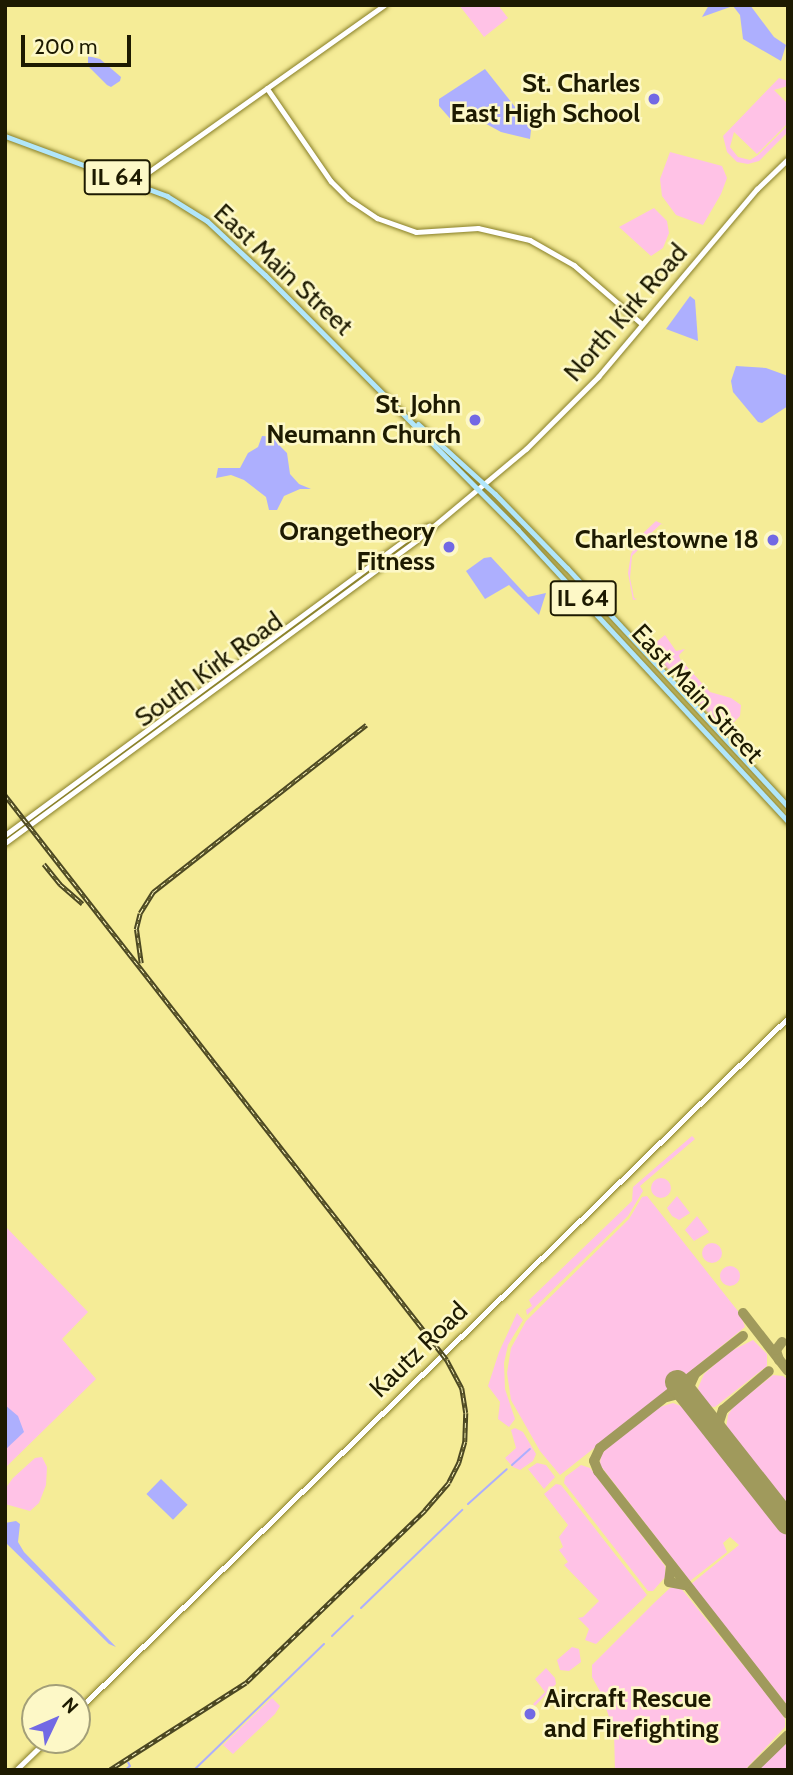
<!DOCTYPE html>
<style>
body{margin:0}
#map{position:relative;width:793px;height:1775px;overflow:hidden;background:#f5ec97;font-family:Cabin,sans-serif}
div>[style]{position:absolute}
.green>*{inset:0;background:#ffc2e6}
.round{border-radius:50%}
.water>*{inset:0;background:#adaffe;transform-origin:0 0}
.stream>*{height:2px;margin:-1px;padding:0 1px;transform-origin:1px;border-radius:1px;background:#adaffe}
.taxiway>*{height:10px;margin:-5px;padding:0 5px;transform-origin:5px;border-radius:5px;background:#a09a5c}
.runway>*{height:24px;margin:-12px;padding:0 12px;transform-origin:12px;border-radius:12px;background:#a09a5c}
.roads{filter:drop-shadow(0 0 2px #887f28) drop-shadow(0 0 2px #887f28)}
.secondary>*{height:4.5px;margin:-2.25px;padding:0 2.25px;transform-origin:2.25px;border-radius:2.25px;background:#fff}
.primary>*{height:5px;margin:-2.5px;padding:0 2.5px;transform-origin:2.5px;border-radius:2.5px;background:#b1e6fa}
.rail>*{height:4.5px;margin-top:-2.25px;transform-origin:0;background:repeating-linear-gradient(90deg,#fdf8c7 0 5px,#4c4822 0 10px);box-sizing:border-box;border-block:2px solid #4c4822}
.dots>*{width:19px;height:19px;translate:-50% -50%;box-sizing:border-box;border:4px solid #fdf8c7;border-radius:50%}
span{translate:-50% -50%;white-space:nowrap;text-align:center;line-height:1.15;-webkit-text-stroke:5px #fdf8c7;paint-order:stroke}
.shield-label span{padding:2px 5px;background:#fdf8c7;border:2px solid;border-radius:5px;-webkit-text-stroke-width:0}
.shield-label{font-size:24px;color:#1d1a01;font-weight:700}
.poi-label{font-size:26px;color:#1d1a01;font-weight:700}
.right{translate:-100% -50%;text-align:right}
.left{translate:0 -50%;text-align:left}
.street-label{font-size:26px;color:#1d1a01}
.frame{position:absolute;inset:0;border:7px solid #1d1a01;pointer-events:none}
.north{position:absolute;left:21px;top:1684px;width:70px;height:70px;box-sizing:border-box;background:#fdf8c7;border:2px solid #a39f78;border-radius:50%;rotate:46deg;font-size:19px;font-weight:700;line-height:28px;text-align:center;color:#1d1a01}
.north::after{content:'';display:block;margin:auto;width:24px;height:32px;background:#7269e4;clip-path:polygon(50% 0,100% 100%,50% 72%,0 100%)}
.scale{position:absolute;left:21px;top:35px;width:110px;height:32px;box-sizing:border-box;border:4px solid #1d1a01;border-top:0;padding-left:9px;font-size:21px;line-height:24px;white-space:nowrap;color:#1d1a01;-webkit-text-stroke:5px #fdf8c7;paint-order:stroke}
</style>
<div id="map">
<div class="green">
<i style="clip-path:polygon(459px 5px,498px 5px,508px 18px,484px 37px)"></i>
<i style="clip-path:polygon(779px 78px,788px 81px,788px 86px,774px 90px,788px 104px,788px 123px,757px 154px,734px 132px,730px 147px,738px 157px,750px 160px,758px 155px,788px 125px,788px 132px,759px 161px,748px 164px,737px 162px,727px 152px,723px 136px)"></i>
<i style="clip-path:polygon(670px 152px,722px 166px,727px 178px,721px 194px,703px 225px,676px 215px,662px 196px,660px 179px)"></i>
<i style="clip-path:polygon(654px 208px,667px 221px,669px 233px,663px 248px,651px 256px,619px 227px)"></i>
<i style="clip-path:polygon(656px 521px,664px 525px,661px 524px,635px 548px,638px 550px,632px 556px,630px 578px,634px 598px,637px 599px,633px 600px,628px 573px,631px 554px,641px 535px)"></i>
<i style="clip-path:polygon(665px 635px,676px 651px,685px 649px,679px 655px,680px 659px,710px 692px,731px 698px,741px 705px,740px 716px,729px 727px,720px 726px,649px 648px)"></i>
<i style="clip-path:polygon(692px 1136px,695px 1139px,640px 1186px,643px 1191px,628px 1216px,527px 1315px,526px 1310px,532px 1306px,529px 1300px,632px 1201px,633px 1187px)"></i>
<i class="round" style="left:651px;top:1178px;width:20px;height:20px"></i>
<i style="clip-path:polygon(647px 1196px,741px 1315px,745px 1327px,682px 1378px,680px 1376px,671px 1383px,673px 1386px,560px 1475px,540px 1451px,511px 1400px,507px 1373px,511px 1348px,526px 1321px,629px 1219px,642px 1197px)"></i>
<i style="clip-path:polygon(677px 1196px,690px 1213px,679px 1220px,672px 1216px,667px 1208px)"></i>
<i style="clip-path:polygon(697px 1216px,709px 1232px,694px 1241px,685px 1230px)"></i>
<i style="clip-path:polygon(5px 1226px,88px 1312px,62px 1339px,96px 1379px,5px 1468px)"></i>
<i class="round" style="left:702px;top:1243px;width:20px;height:20px"></i>
<i class="round" style="left:720px;top:1266px;width:20px;height:20px"></i>
<i style="clip-path:polygon(517px 1313px,523px 1320px,508px 1345px,504px 1363px,505px 1389px,515px 1419px,509px 1427px,498px 1419px,500px 1402px,488px 1386px,499px 1352px)"></i>
<i style="clip-path:polygon(753px 1340px,767px 1354px,767px 1366px,715px 1407px,705px 1406px,698px 1388px,704px 1374px,729px 1352px)"></i>
<i style="clip-path:polygon(773px 1375px,783px 1376px,788px 1380px,788px 1513px,728px 1437px,726px 1429px,728px 1415px,734px 1406px)"></i>
<i style="clip-path:polygon(673px 1403px,691px 1410px,788px 1533px,788px 1706px,691px 1584px,739px 1545px,730px 1537px,723px 1543px,727px 1552px,690px 1581px,600px 1465px,601px 1454px,618px 1439px,660px 1407px)"></i>
<i style="clip-path:polygon(515px 1428px,523px 1432px,536px 1454px,533px 1461px,520px 1470px,513px 1467px,505px 1458px,516px 1448px,511px 1430px)"></i>
<i style="clip-path:polygon(42px 1457px,47px 1467px,46px 1485px,39px 1503px,30px 1511px,5px 1504px,5px 1489px,13px 1478px,35px 1458px)"></i>
<i style="clip-path:polygon(537px 1463px,546px 1465px,555px 1477px,544px 1489px,528px 1469px)"></i>
<i style="clip-path:polygon(581px 1465px,590px 1468px,665px 1566px,666px 1576px,653px 1591px,648px 1591px,564px 1483px,565px 1477px)"></i>
<i style="clip-path:polygon(556px 1484px,561px 1485px,647px 1595px,596px 1644px,585px 1640px,589px 1629px,578px 1618px,583px 1617px,599px 1601px,564px 1565px,568px 1562px,559px 1550px,563px 1547px,559px 1537px,568px 1525px,544px 1494px)"></i>
<i style="clip-path:polygon(680px 1587px,773px 1702px,785px 1719px,785px 1727px,745px 1770px,615px 1770px,614px 1733px,602px 1695px,592px 1677px,592px 1665px,655px 1602px,670px 1588px)"></i>
<i style="clip-path:polygon(572px 1647px,579px 1649px,581px 1662px,569px 1671px,560px 1670px,557px 1660px)"></i>
<i style="clip-path:polygon(546px 1668px,555px 1678px,556px 1684px,535px 1706px,533px 1704px,545px 1692px,535px 1679px)"></i>
<i style="clip-path:polygon(272px 1698px,280px 1706px,275px 1714px,233px 1754px,223px 1745px)"></i>
<i style="clip-path:polygon(788px 1742px,788px 1770px,757px 1770px,773px 1754px)"></i>
</div>
<div class="water">
<i style="clip-path:polygon(709px 5px,750px 5px,774px 37px,786px 45px,781px 61px,743px 39px,740px 15px,733px 6px,702px 17px)"></i>
<i style="clip-path:polygon(88px 56px,100px 59px,121px 77px,120px 81px,111px 87px,107px 85px,88px 66px)"></i>
<i style="clip-path:polygon(485px 69px,523px 117px,531px 130px,530px 139px,501px 132px,466px 113px,454px 123px,439px 106px,439px 99px)"></i>
<i style="clip-path:polygon(690px 296px,695px 300px,698px 341px,666px 329px)"></i>
<i style="clip-path:polygon(736px 366px,766px 368px,788px 376px,788px 406px,762px 423px,758px 422px,733px 392px,731px 381px)"></i>
<i style="clip-path:polygon(262px 436px,278px 437px,280px 446px,287px 453px,290px 474px,299px 484px,311px 489px,300px 489px,284px 496px,277px 510px,269px 510px,266px 497px,244px 480px,231px 475px,216px 478px,218px 468px,240px 468px,248px 453px,258px 447px)"></i>
<i style="clip-path:polygon(491px 557px,528px 597px,546px 593px,539px 615px,509px 585px,485px 599px,466px 571px,484px 558px)"></i>
<i style="clip-path:polygon(5px 1405px,18px 1416px,24px 1432px,5px 1450px)"></i>
<i style="left:161px;top:1479px;width:37px;height:21px;rotate:44deg"></i>
<i style="clip-path:polygon(16px 1521px,20px 1524px,18px 1542px,24px 1552px,116px 1647px,109px 1644px,5px 1542px,5px 1523px)"></i>
</div>
<div class="stream">
<i style="left:512px;top:1465px;width:24px;rotate:-42deg"></i>
<i style="left:468px;top:1504px;width:52px;rotate:-41.9deg"></i>
<i style="left:361px;top:1608px;width:141px;rotate:-44.1deg"></i>
<i style="left:332px;top:1636px;width:29px;rotate:-44deg"></i>
<i style="left:125px;top:1770px;width:6px;rotate:-39deg"></i>
<i style="left:130px;top:1766px;width:4px;rotate:-117deg"></i>
<i style="left:194px;top:1770px;width:181px;rotate:-44.1deg"></i>
</div>
<div class="taxiway">
<i style="left:743px;top:1313px;width:73px;rotate:52.2deg"></i>
<i style="left:743px;top:1336px;width:182px;rotate:141.9deg"></i>
<i style="left:600px;top:1448px;width:14px;rotate:115deg"></i>
<i style="left:594px;top:1461px;width:11px;rotate:68deg"></i>
<i style="left:598px;top:1471px;width:308px;rotate:52deg"></i>
<i style="left:779px;top:1360px;width:10px;rotate:-107deg"></i>
<i style="left:776px;top:1350px;width:10px;rotate:-53deg"></i>
<i style="left:667px;top:1397px;width:11px;rotate:-15deg"></i>
<i style="left:678px;top:1394px;width:14px;rotate:21deg"></i>
<i style="left:691px;top:1399px;width:14px;rotate:-94deg"></i>
<i style="left:690px;top:1385px;width:12px;rotate:-66deg"></i>
<i style="left:725px;top:1443px;width:22px;rotate:-106deg"></i>
<i style="left:719px;top:1422px;width:13px;rotate:-72deg"></i>
<i style="left:723px;top:1410px;width:60px;rotate:-40.3deg"></i>
<i style="left:671px;top:1566px;width:16px;rotate:97deg"></i>
<i style="left:669px;top:1582px;width:16px;rotate:11deg"></i>
<i style="left:752px;top:1770px;width:50px;rotate:-44.2deg"></i>
</div>
<div class="runway">
<i style="left:677px;top:1382px;width:179px;rotate:51.8deg"></i>
</div>
<div class="roads">
<div class="secondary">
<i style="left:267px;top:88px;width:113px;rotate:55.5deg"></i>
<i style="left:331px;top:181px;width:25px;rotate:45deg"></i>
<i style="left:349px;top:199px;width:34px;rotate:34deg"></i>
<i style="left:377px;top:218px;width:41px;rotate:19.7deg"></i>
<i style="left:416px;top:232px;width:62px;rotate:-3.7deg"></i>
<i style="left:478px;top:228px;width:53px;rotate:13deg"></i>
<i style="left:530px;top:240px;width:51px;rotate:29.6deg"></i>
<i style="left:574px;top:265px;width:90px;rotate:40.9deg"></i>
<i style="left:133px;top:183px;width:308px;rotate:-35.3deg"></i>
<i style="left:5px;top:835px;width:507px;rotate:-36.42deg"></i>
<i style="left:413px;top:534px;width:18px;rotate:-27deg"></i>
<i style="left:5px;top:843px;width:511px;rotate:-36.33deg"></i>
<i style="left:417px;top:540px;width:142px;rotate:-39.9deg"></i>
<i style="left:526px;top:449px;width:102px;rotate:-45deg"></i>
<i style="left:598px;top:377px;width:246px;rotate:-49.8deg"></i>
<i style="left:757px;top:189px;width:43px;rotate:-44.1deg"></i>
<i style="left:77px;top:1711px;width:993px;rotate:-44.27deg"></i>
<i style="left:16px;top:1770px;width:43px;rotate:-44.1deg"></i>
</div>
<div class="primary">
<i style="left:5px;top:136px;width:173px;rotate:20.3deg"></i>
<i style="left:167px;top:196px;width:47px;rotate:32deg"></i>
<i style="left:207px;top:221px;width:79px;rotate:43deg"></i>
<i style="left:265px;top:275px;width:359px;rotate:45.2deg"></i>
<i style="left:518px;top:530px;width:398px;rotate:47.2deg"></i>
<i style="left:418px;top:424px;width:104px;rotate:42.3deg"></i>
<i style="left:495px;top:494px;width:103px;rotate:45.8deg"></i>
<i style="left:567px;top:568px;width:326px;rotate:47.2deg"></i>
</div>
</div>
<div class="rail">
<i style="left:5px;top:795px;width:717px;rotate:51.96deg"></i>
<i style="left:447px;top:1360px;width:32px;rotate:62deg"></i>
<i style="left:462px;top:1388px;width:25px;rotate:81deg"></i>
<i style="left:466px;top:1413px;width:29px;rotate:92deg"></i>
<i style="left:465px;top:1442px;width:22px;rotate:106deg"></i>
<i style="left:459px;top:1463px;width:22px;rotate:117deg"></i>
<i style="left:449px;top:1483px;width:37px;rotate:131deg"></i>
<i style="left:425px;top:1511px;width:248px;rotate:136.1deg"></i>
<i style="left:246px;top:1683px;width:161px;rotate:147.4deg"></i>
<i style="left:44px;top:864px;width:26px;rotate:51deg"></i>
<i style="left:60px;top:884px;width:30px;rotate:41deg"></i>
<i style="left:141px;top:963px;width:34px;rotate:-98deg"></i>
<i style="left:136px;top:929px;width:16px;rotate:-76deg"></i>
<i style="left:140px;top:913px;width:25px;rotate:-58deg"></i>
<i style="left:153px;top:892px;width:271px;rotate:-38.1deg"></i>
</div>
<div class="dots">
<i style="left:654px;top:99px;background:#7269e4"></i>
<i style="left:475px;top:420px;background:#7269e4"></i>
<i style="left:773px;top:540px;background:#7269e4"></i>
<i style="left:449px;top:547px;background:#7269e4"></i>
<i style="left:530px;top:1714px;background:#7269e4"></i>
</div>
<div class="shield-label">
<span style="left:117px;top:177px">IL 64</span>
<span style="left:583px;top:598px">IL 64</span>
</div>
<div class="poi-label">
<span class="right" style="left:640px;top:99px">St. Charles<br>East High School</span>
<span class="right" style="left:461px;top:420px">St. John<br>Neumann Church</span>
<span class="right" style="left:435px;top:547px">Orangetheory<br>Fitness</span>
<span class="right" style="left:759px;top:540px">Charlestowne 18</span>
<span class="left" style="left:544px;top:1714px">Aircraft Rescue<br>and Firefighting</span>
</div>
<div class="street-label">
<span style="left:283px;top:270px;rotate:43deg">East Main Street</span>
<span style="left:626px;top:313px;rotate:-49deg">North Kirk Road</span>
<span style="left:209px;top:670px;rotate:-36deg">South Kirk Road</span>
<span style="left:697px;top:694px;rotate:47deg">East Main Street</span>
<span style="left:419px;top:1350px;rotate:-44deg">Kautz Road</span>
</div>
<div class="frame"></div>
<div class="north">N</div>
<div class="scale">200 m</div>
</div>
